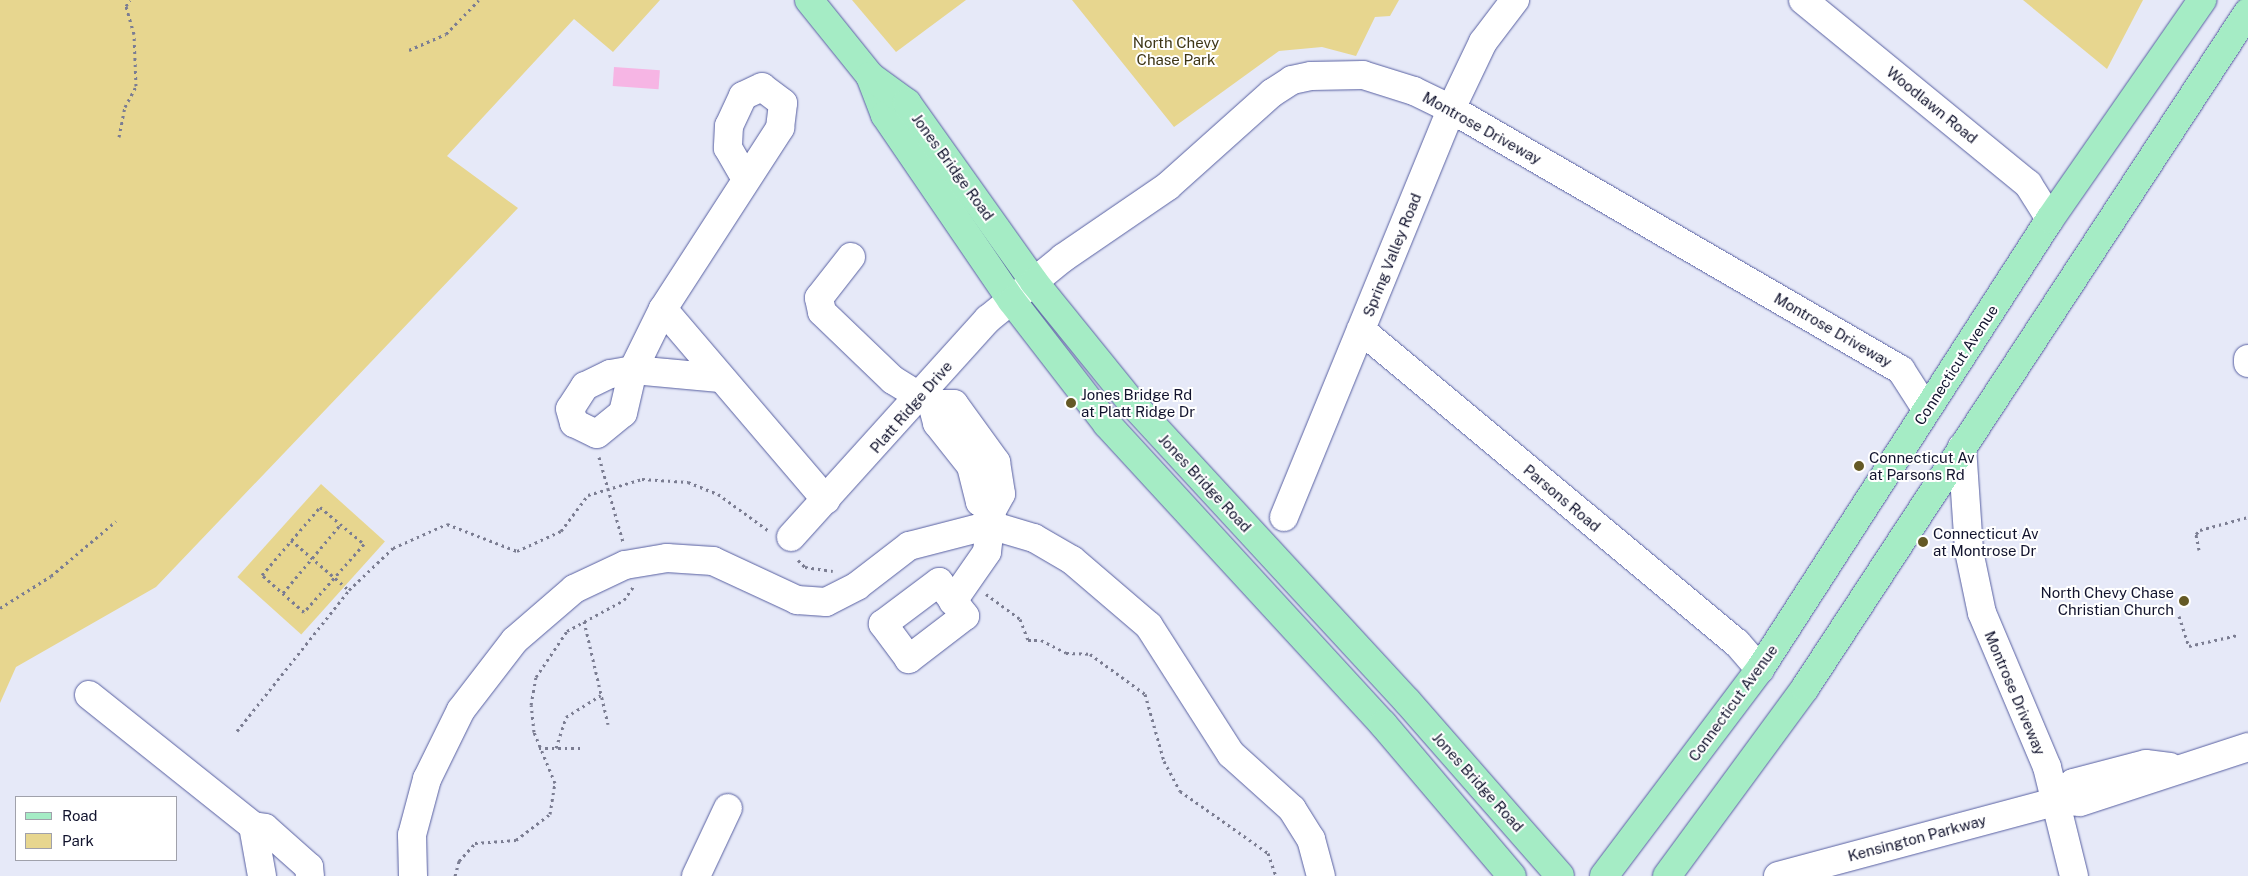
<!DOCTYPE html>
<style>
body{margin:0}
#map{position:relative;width:2248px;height:876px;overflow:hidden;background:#e6e9f8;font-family:"Public Sans",sans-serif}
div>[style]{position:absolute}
.green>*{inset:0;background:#e7d68f;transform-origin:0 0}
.water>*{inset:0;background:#f6b5e4;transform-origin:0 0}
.path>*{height:3px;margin-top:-1.5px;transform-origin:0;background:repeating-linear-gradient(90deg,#7b7d92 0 2.5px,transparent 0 6.5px)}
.roads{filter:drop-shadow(0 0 1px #575fa1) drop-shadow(0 0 1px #575fa1)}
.minor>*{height:28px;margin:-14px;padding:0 14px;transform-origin:14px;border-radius:14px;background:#fff}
.major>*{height:28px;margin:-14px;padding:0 14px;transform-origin:14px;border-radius:14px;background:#a5ecc5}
.dots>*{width:14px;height:14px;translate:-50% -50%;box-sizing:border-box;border:2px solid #fff;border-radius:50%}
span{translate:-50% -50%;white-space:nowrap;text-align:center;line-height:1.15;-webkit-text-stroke:4px #fff;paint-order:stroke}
.park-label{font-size:15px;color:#3e3616}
.street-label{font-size:15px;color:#11132d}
.poi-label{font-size:15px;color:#11132d}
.left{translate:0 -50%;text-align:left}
.right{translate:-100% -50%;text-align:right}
.legend{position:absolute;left:15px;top:796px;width:162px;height:65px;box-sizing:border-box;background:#fff;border:1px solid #a0a1ab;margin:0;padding:6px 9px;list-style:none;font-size:15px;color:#11132d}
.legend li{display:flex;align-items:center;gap:10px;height:25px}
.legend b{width:25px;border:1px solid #a0a1ab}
</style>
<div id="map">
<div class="green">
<i style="clip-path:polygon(0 0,660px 0,613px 52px,574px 19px,447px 156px,518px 208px,156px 587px,16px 667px,0 703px)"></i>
<i style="clip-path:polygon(852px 0,966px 0,896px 52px)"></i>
<i style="clip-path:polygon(1072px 0,1399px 0,1390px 16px,1375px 17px,1356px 56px,1322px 47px,1279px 51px,1174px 127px)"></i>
<i style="clip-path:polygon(2023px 0,2143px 0,2107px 69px)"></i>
<i style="left:321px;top:484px;width:86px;height:125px;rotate:42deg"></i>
</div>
<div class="water">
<i style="left:614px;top:67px;width:46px;height:19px;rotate:4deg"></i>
</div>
<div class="path">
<i style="left:409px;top:50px;width:40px;rotate:-23.4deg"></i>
<i style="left:446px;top:34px;width:47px;rotate:-45.9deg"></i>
<i style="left:119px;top:137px;width:31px;rotate:-79deg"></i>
<i style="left:125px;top:107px;width:24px;rotate:-62deg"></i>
<i style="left:136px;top:86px;width:52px;rotate:-92.2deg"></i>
<i style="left:134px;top:34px;width:29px;rotate:-106deg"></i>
<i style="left:126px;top:6px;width:7px;rotate:-56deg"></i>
<i style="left:599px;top:457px;width:88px;rotate:74.2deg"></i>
<i style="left:320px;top:507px;width:57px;rotate:40.1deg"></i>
<i style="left:364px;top:544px;width:91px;rotate:131.4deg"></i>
<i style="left:304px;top:612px;width:56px;rotate:-138.6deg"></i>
<i style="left:262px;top:575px;width:89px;rotate:-49.5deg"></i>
<i style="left:291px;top:540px;width:77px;rotate:40.8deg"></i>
<i style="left:2199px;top:550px;width:16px;rotate:-101deg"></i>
<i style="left:2196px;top:534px;width:6px;rotate:-45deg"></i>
<i style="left:2200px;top:530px;width:50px;rotate:-15.2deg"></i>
<i style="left:798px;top:560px;width:10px;rotate:45deg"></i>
<i style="left:805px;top:567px;width:28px;rotate:8deg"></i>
<i style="left:283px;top:593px;width:90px;rotate:-50deg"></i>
<i style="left:986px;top:594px;width:42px;rotate:36.3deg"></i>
<i style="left:1020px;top:619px;width:22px;rotate:69deg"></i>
<i style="left:1028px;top:640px;width:13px"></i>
<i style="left:1041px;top:640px;width:28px;rotate:27deg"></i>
<i style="left:1066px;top:653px;width:24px;rotate:2deg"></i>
<i style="left:1090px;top:654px;width:68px;rotate:36deg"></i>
<i style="left:1145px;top:694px;width:70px;rotate:74.2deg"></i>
<i style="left:1164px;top:761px;width:34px;rotate:62deg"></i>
<i style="left:1180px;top:791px;width:108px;rotate:35.2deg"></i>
<i style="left:1268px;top:853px;width:24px;rotate:71deg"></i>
<i style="left:0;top:608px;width:60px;rotate:-32.1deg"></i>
<i style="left:51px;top:576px;width:85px;rotate:-40.2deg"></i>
<i style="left:2179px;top:616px;width:32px;rotate:72deg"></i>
<i style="left:2189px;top:646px;width:50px;rotate:-12.7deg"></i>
<i style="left:584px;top:621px;width:106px;rotate:76.9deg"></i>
<i style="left:237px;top:731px;width:180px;rotate:-51.5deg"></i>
<i style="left:349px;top:590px;width:61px;rotate:-43.7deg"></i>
<i style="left:393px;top:548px;width:59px;rotate:-24deg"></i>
<i style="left:447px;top:524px;width:75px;rotate:21.1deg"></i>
<i style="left:517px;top:551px;width:48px;rotate:-24.4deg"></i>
<i style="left:561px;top:531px;width:45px;rotate:-53.1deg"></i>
<i style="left:588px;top:495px;width:56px;rotate:-16.5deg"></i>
<i style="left:642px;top:479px;width:46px;rotate:3.7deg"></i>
<i style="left:688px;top:482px;width:32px;rotate:22deg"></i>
<i style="left:718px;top:494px;width:63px;rotate:36deg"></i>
<i style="left:539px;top:748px;width:42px"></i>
<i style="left:556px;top:748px;width:33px;rotate:-72deg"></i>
<i style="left:566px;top:717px;width:41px;rotate:-32.2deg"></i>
<i style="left:455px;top:876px;width:16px;rotate:-75deg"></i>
<i style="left:459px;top:861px;width:24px;rotate:-48deg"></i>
<i style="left:475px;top:843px;width:41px;rotate:-4.2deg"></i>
<i style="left:516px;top:840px;width:43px;rotate:-37.4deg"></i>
<i style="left:550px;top:814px;width:31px;rotate:-81deg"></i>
<i style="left:555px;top:783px;width:55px;rotate:-112.4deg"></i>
<i style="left:534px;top:732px;width:27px;rotate:-96deg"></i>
<i style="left:531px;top:705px;width:28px;rotate:-80deg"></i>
<i style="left:536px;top:677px;width:55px;rotate:-56deg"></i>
<i style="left:567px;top:631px;width:65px;rotate:-28.5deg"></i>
<i style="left:624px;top:600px;width:16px;rotate:-55deg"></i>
</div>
<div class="roads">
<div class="minor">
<i style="left:1803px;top:0;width:291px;rotate:39.3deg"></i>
<i style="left:2028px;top:184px;width:41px;rotate:57.8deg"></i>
<i style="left:851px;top:257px;width:52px;rotate:128deg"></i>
<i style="left:819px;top:298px;width:14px;rotate:78deg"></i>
<i style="left:822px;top:312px;width:98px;rotate:43.8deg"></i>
<i style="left:893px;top:380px;width:46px;rotate:31.6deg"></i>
<i style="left:932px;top:404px;width:22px"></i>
<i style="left:954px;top:404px;width:72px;rotate:54.1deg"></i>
<i style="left:996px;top:462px;width:32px;rotate:81deg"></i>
<i style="left:1001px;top:494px;width:18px;rotate:119deg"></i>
<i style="left:992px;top:510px;width:42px;rotate:96.8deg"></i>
<i style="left:987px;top:552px;width:60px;rotate:124.8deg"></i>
<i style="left:663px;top:309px;width:251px;rotate:49.5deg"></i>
<i style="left:1361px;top:330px;width:489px;rotate:39.8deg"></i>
<i style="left:1737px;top:643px;width:35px;rotate:49deg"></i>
<i style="left:2248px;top:359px;width:4px;rotate:90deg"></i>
<i style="left:720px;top:378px;width:87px;rotate:-174.7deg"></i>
<i style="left:633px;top:370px;width:23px;rotate:170deg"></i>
<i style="left:610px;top:374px;width:28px;rotate:154deg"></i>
<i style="left:585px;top:386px;width:27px;rotate:123deg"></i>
<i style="left:570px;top:409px;width:15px;rotate:74deg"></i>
<i style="left:574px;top:423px;width:25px;rotate:26deg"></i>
<i style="left:597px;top:434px;width:33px;rotate:-39deg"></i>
<i style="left:623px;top:413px;width:44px;rotate:-76.9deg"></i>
<i style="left:633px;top:370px;width:68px;rotate:-63.8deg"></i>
<i style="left:663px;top:309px;width:216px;rotate:-57.1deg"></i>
<i style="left:780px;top:128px;width:25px;rotate:-83deg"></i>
<i style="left:783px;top:103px;width:26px;rotate:-143deg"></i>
<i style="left:762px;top:87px;width:21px;rotate:155deg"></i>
<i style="left:743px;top:96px;width:33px;rotate:115deg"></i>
<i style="left:729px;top:126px;width:22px;rotate:93deg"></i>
<i style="left:728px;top:148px;width:36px;rotate:60deg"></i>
<i style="left:932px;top:404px;width:20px;rotate:75deg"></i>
<i style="left:937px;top:423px;width:55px;rotate:51.7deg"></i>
<i style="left:971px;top:466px;width:37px;rotate:76deg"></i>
<i style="left:980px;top:502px;width:14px;rotate:34deg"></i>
<i style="left:1962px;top:447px;width:104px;rotate:86.1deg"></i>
<i style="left:1969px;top:551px;width:63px;rotate:78.2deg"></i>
<i style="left:1982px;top:613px;width:167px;rotate:67.1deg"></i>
<i style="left:2047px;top:767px;width:112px;rotate:76.1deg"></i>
<i style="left:1284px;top:517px;width:441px;rotate:-67.7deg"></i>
<i style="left:1451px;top:109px;width:74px;rotate:-64.5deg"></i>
<i style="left:1483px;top:42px;width:53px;rotate:-52.7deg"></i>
<i style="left:791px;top:537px;width:294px;rotate:-47.9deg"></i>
<i style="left:988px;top:319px;width:97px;rotate:-39.1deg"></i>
<i style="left:1063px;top:258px;width:127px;rotate:-34.4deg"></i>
<i style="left:1168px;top:186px;width:140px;rotate:-41.8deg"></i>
<i style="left:1272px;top:93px;width:24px;rotate:-33deg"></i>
<i style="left:1292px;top:80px;width:19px;rotate:-12deg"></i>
<i style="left:1311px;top:76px;width:52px;rotate:-1.1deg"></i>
<i style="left:1363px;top:75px;width:53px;rotate:17.4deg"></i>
<i style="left:1414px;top:91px;width:41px;rotate:25.9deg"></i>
<i style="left:1451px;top:109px;width:520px;rotate:30.11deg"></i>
<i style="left:1901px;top:370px;width:46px;rotate:57.3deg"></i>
<i style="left:939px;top:582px;width:43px;rotate:52.6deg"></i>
<i style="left:965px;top:616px;width:71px;rotate:142.5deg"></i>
<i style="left:909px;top:659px;width:44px;rotate:-126.6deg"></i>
<i style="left:883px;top:624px;width:70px;rotate:-36.9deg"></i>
<i style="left:89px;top:695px;width:210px;rotate:38.6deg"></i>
<i style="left:2057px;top:801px;width:24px;rotate:-48deg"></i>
<i style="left:2073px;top:783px;width:75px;rotate:-14.6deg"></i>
<i style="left:2146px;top:764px;width:24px;rotate:7deg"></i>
<i style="left:262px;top:876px;width:51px;rotate:-100.2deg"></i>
<i style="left:253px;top:826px;width:12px;rotate:9deg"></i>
<i style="left:265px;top:828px;width:59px;rotate:41.6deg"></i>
<i style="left:309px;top:867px;width:9px;rotate:84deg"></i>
<i style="left:413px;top:876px;width:41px;rotate:-91.4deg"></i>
<i style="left:412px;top:835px;width:58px;rotate:-75deg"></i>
<i style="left:427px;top:779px;width:77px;rotate:-63.8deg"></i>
<i style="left:461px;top:710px;width:88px;rotate:-52.4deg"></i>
<i style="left:515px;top:640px;width:78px;rotate:-40.8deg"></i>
<i style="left:574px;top:589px;width:56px;rotate:-25.2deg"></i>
<i style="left:625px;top:565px;width:43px;rotate:-9.5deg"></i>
<i style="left:667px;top:558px;width:46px;rotate:3.7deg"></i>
<i style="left:713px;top:561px;width:93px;rotate:24.9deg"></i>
<i style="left:797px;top:600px;width:29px;rotate:4deg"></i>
<i style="left:826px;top:602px;width:35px;rotate:-27deg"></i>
<i style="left:857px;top:586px;width:66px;rotate:-37.6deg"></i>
<i style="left:909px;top:546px;width:84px;rotate:-14.5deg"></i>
<i style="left:990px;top:525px;width:46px;rotate:16.5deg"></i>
<i style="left:1034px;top:538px;width:44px;rotate:30.1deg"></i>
<i style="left:1072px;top:560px;width:101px;rotate:40.6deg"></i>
<i style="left:1149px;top:626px;width:152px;rotate:57.4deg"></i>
<i style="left:1231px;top:754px;width:82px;rotate:42deg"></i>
<i style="left:1292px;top:809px;width:36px;rotate:58deg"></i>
<i style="left:1311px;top:839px;width:38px;rotate:75deg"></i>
<i style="left:696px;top:876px;width:75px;rotate:-64.8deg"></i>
<i style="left:1778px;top:876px;width:289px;rotate:-15deg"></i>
<i style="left:2057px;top:801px;width:23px;rotate:2deg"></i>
<i style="left:2080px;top:802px;width:177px;rotate:-18.1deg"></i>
</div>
<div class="major">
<i style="left:809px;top:0;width:97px;rotate:51.2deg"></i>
<i style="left:870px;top:76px;width:42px;rotate:69deg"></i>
<i style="left:885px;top:115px;width:225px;rotate:55.7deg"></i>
<i style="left:1012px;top:301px;width:155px;rotate:52.3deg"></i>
<i style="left:1107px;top:424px;width:408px;rotate:47.4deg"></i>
<i style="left:1383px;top:724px;width:199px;rotate:49.7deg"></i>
<i style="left:870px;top:76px;width:46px;rotate:36.1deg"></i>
<i style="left:907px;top:103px;width:219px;rotate:54.6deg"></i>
<i style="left:1034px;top:282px;width:156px;rotate:51deg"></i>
<i style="left:1132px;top:403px;width:405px;rotate:47.3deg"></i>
<i style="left:1407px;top:701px;width:232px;rotate:48.8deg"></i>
<i style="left:1604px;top:876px;width:259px;rotate:-53deg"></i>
<i style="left:1760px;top:669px;width:535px;rotate:-57.2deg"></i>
<i style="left:2050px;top:219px;width:267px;rotate:-55.2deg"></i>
<i style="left:1667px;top:876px;width:233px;rotate:-53.7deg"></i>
<i style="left:1805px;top:688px;width:808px;rotate:-56.76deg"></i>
</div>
</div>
<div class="dots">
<i style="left:1071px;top:403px;background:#645925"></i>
<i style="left:1859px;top:466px;background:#645925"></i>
<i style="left:1923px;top:542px;background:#645925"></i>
<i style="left:2184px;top:601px;background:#645925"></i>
</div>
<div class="park-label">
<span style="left:1176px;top:51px">North Chevy<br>Chase Park</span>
</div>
<div class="street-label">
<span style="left:1932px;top:105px;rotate:39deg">Woodlawn Road</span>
<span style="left:1482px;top:128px;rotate:29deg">Montrose Driveway</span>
<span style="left:953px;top:167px;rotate:54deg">Jones Bridge Road</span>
<span style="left:1392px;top:255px;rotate:-68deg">Spring Valley Road</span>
<span style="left:1833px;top:330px;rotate:30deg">Montrose Driveway</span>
<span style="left:1956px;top:365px;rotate:-57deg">Connecticut Avenue</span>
<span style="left:911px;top:407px;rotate:-49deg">Platt Ridge Drive</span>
<span style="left:1205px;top:483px;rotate:47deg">Jones Bridge Road</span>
<span style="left:1562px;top:498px;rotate:40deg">Parsons Road</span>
<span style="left:2015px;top:693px;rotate:67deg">Montrose Driveway</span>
<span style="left:1733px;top:703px;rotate:-54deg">Connecticut Avenue</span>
<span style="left:1478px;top:782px;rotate:48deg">Jones Bridge Road</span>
<span style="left:1917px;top:838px;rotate:-15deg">Kensington Parkway</span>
</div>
<div class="poi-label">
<span class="left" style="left:1081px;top:403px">Jones Bridge Rd<br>at Platt Ridge Dr</span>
<span class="left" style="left:1869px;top:466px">Connecticut Av<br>at Parsons Rd</span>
<span class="left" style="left:1933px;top:542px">Connecticut Av<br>at Montrose Dr</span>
<span class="right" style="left:2174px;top:601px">North Chevy Chase<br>Christian Church</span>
</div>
<ul class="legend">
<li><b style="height:6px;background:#a5ecc5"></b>Road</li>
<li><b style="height:14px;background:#e7d68f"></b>Park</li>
</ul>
</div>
